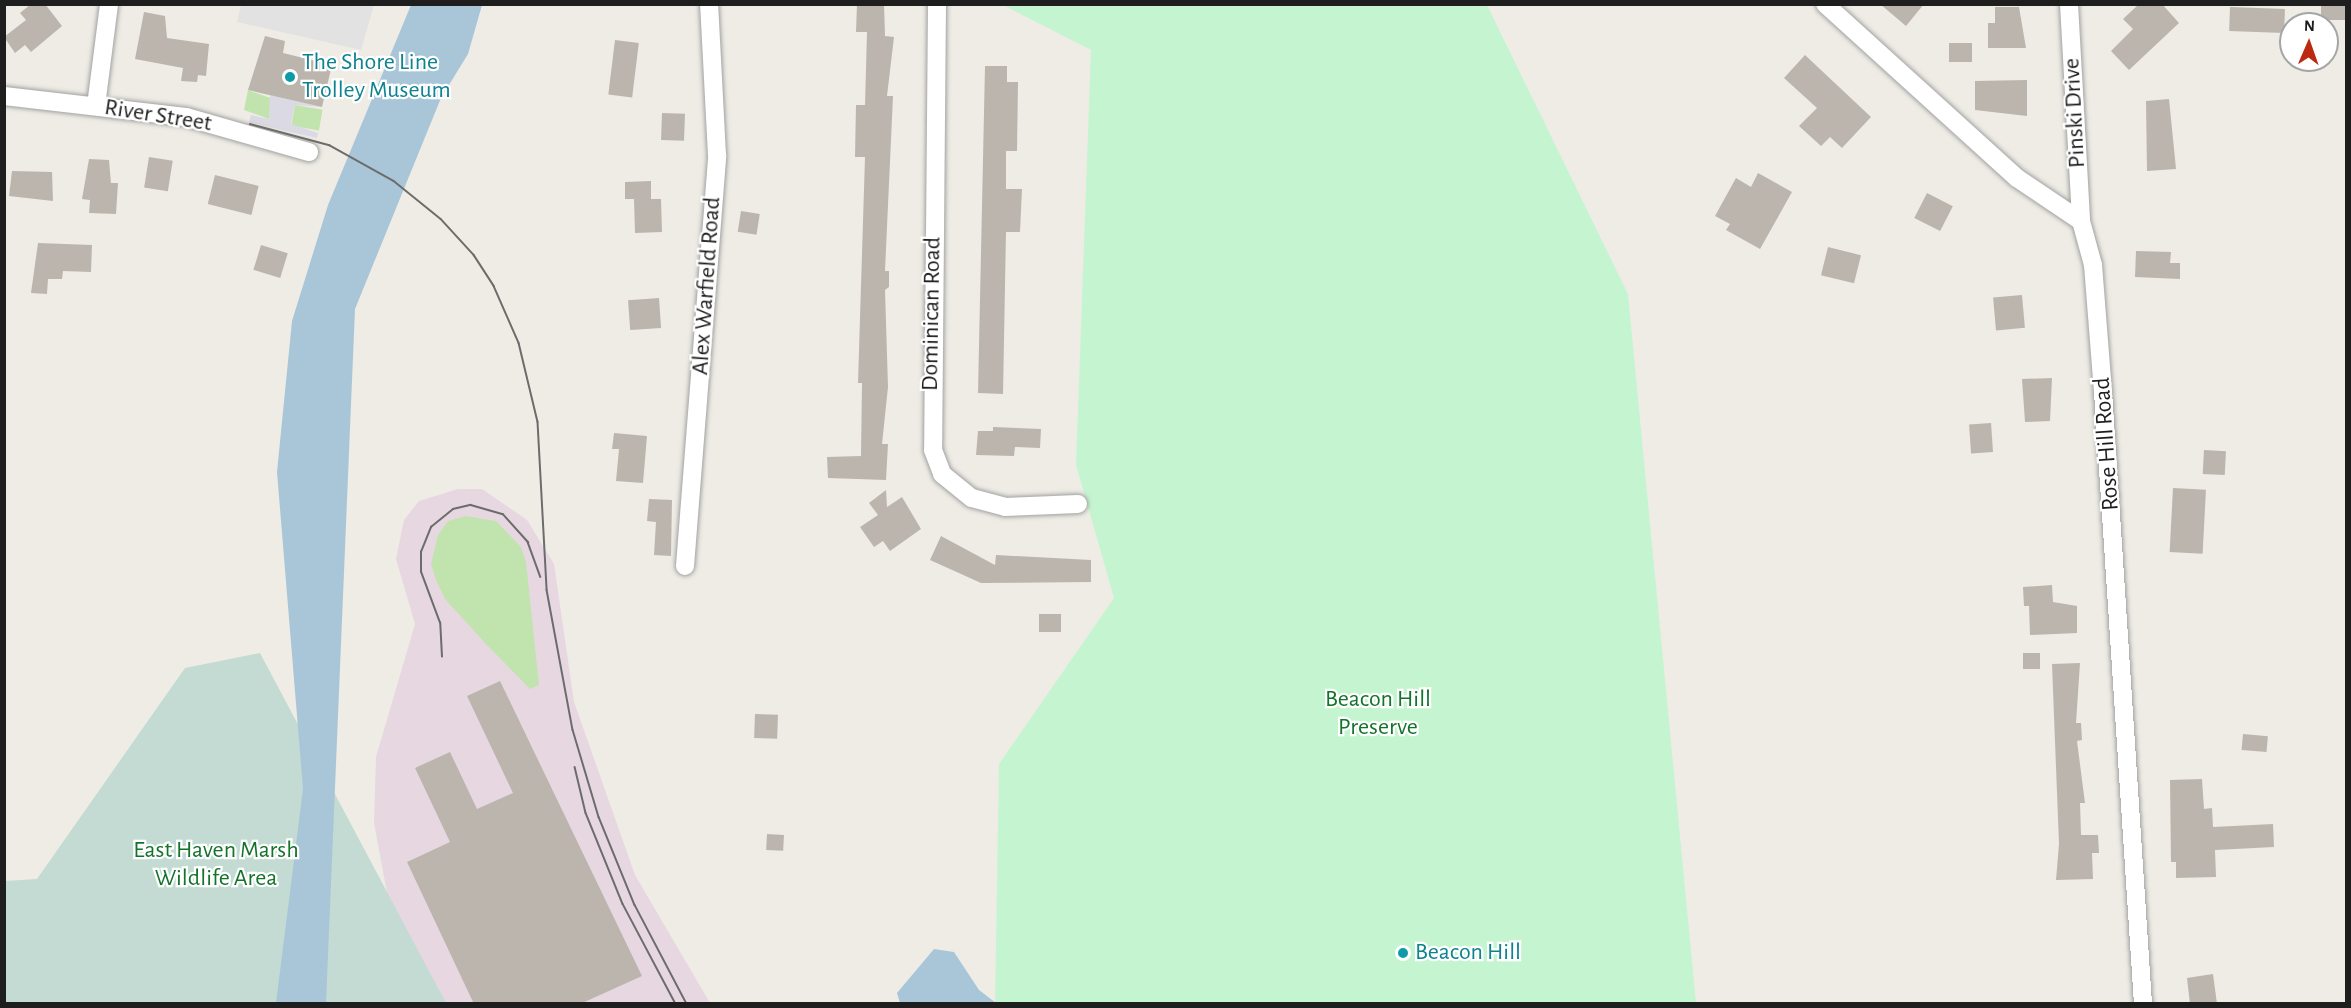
<!DOCTYPE html>
<style>
body{margin:0}
#map{position:relative;width:2351px;height:1008px;overflow:hidden;background:#eeece5;font-family:"Alegreya Sans",sans-serif}
div>[style]{position:absolute}
.industrial>*{inset:0;background:#e7d7e1}
.grass>*{inset:0;background:#c1e4ae;transform-origin:0 0}
.wetland>*{inset:0;background:#c3dbd3}
.park>*{inset:0;background:#c5f5d0}
.parking>*{inset:0;background:#e2e2e2}
.plaza>*{inset:0;background:#dbd9e4}
.water>*{inset:0;background:#a8c6d8}
.building>*{inset:0;background:#bbb5ae;transform-origin:0 0}
.roads{filter:drop-shadow(0 0 2px #a2a2a2) drop-shadow(0 0 2px #a2a2a2)}
.minor>*{height:18px;margin:-9px;padding:0 9px;transform-origin:9px;border-radius:9px;background:#fff}
.tram>*{height:1.5px;margin:-0.75px;padding:0 0.75px;transform-origin:0.75px;border-radius:0.75px;background:#6c6c6c}
.dots>*{width:16px;height:16px;translate:-50% -50%;box-sizing:border-box;border:3px solid #fff;border-radius:50%}
span{translate:-50% -50%;white-space:nowrap;text-align:center;line-height:1.15;-webkit-text-stroke:4.5px #fff;paint-order:stroke}
.culture-label{font-size:24px;color:#0d838f}
.left{translate:0 -50%;text-align:left}
.street-label{font-size:24px;color:#1e1e1e}
.park-label{font-size:24px;color:#14732a}
.frame{position:absolute;inset:0;border:6px solid #1e1e1e;pointer-events:none}
.north{position:absolute;left:2279px;top:12px;width:60px;height:60px;box-sizing:border-box;background:#fff;border:2px solid #a5a5a5;border-radius:50%;rotate:2deg;font-size:16px;font-weight:700;line-height:24px;text-align:center;color:#1e1e1e}
.north::after{content:'';display:block;margin:auto;width:21px;height:27px;background:#bb2a10;clip-path:polygon(50% 0,100% 100%,50% 72%,0 100%)}
</style>
<div id="map">
<div class="industrial">
<i style="clip-path:polygon(458px 489px,482px 489px,527px 520px,554px 564px,574px 702px,635px 875px,710px 1003px,444px 1003px,387px 893px,374px 823px,376px 757px,415px 624px,396px 559px,404px 520px,419px 501px)"></i>
</div>
<div class="grass">
<i style="clip-path:polygon(248px 90px,273px 99px,269px 119px,244px 110px)"></i>
<i style="left:295px;top:105px;width:28px;height:21px;rotate:10deg"></i>
<i style="clip-path:polygon(466px 516px,496px 521px,521px 547px,526px 562px,539px 685px,530px 689px,486px 644px,445px 599px,436px 580px,431px 564px,438px 535px,448px 521px)"></i>
</div>
<div class="wetland">
<i style="clip-path:polygon(260px 653px,446px 1003px,5px 1004px,5px 881px,37px 879px,185px 668px)"></i>
</div>
<div class="park">
<i style="clip-path:polygon(1003px 5px,1487px 5px,1628px 294px,1696px 1003px,995px 1004px,999px 764px,1114px 598px,1076px 465px,1091px 50px)"></i>
</div>
<div class="parking">
<i style="clip-path:polygon(241px 5px,241px 4px,374px 5px,361px 50px,237px 22px)"></i>
</div>
<div class="plaza">
<i style="clip-path:polygon(270px 95px,322px 107px,295px 105px,291px 124px,318px 133px,317px 138px,249px 122px,251px 115px,269px 119px)"></i>
</div>
<div class="water">
<i style="clip-path:polygon(411px 5px,482px 5px,468px 54px,441px 98px,355px 309px,326px 1003px,276px 1003px,303px 789px,277px 472px,292px 321px,328px 205px)"></i>
<i style="clip-path:polygon(934px 949px,954px 952px,979px 990px,996px 1003px,900px 1003px,897px 993px)"></i>
</div>
<div class="building">
<i style="clip-path:polygon(31px 4px,45px 4px,62px 26px,31px 52px,25px 45px,15px 53px,4px 37px,26px 20px,20px 13px)"></i>
<i style="clip-path:polygon(857px 4px,884px 4px,885px 36px,894px 37px,887px 96px,893px 96px,885px 271px,889px 271px,889px 287px,885px 290px,888px 387px,882px 444px,888px 444px,886px 480px,828px 478px,827px 457px,861px 456px,862px 383px,858px 383px,865px 157px,855px 157px,856px 105px,865px 105px,867px 32px,856px 32px)"></i>
<i style="clip-path:polygon(1880px 4px,1924px 4px,1906px 26px)"></i>
<i style="clip-path:polygon(2139px 4px,2162px 4px,2179px 23px,2129px 70px,2111px 51px,2133px 29px,2123px 19px)"></i>
<i style="left:2321px;top:4px;width:25px;height:16px"></i>
<i style="clip-path:polygon(1995px 7px,2019px 7px,2026px 48px,1988px 48px,1988px 23px,1995px 23px)"></i>
<i style="left:2230px;top:7px;width:55px;height:24px;rotate:2deg"></i>
<i style="clip-path:polygon(144px 12px,165px 16px,167px 38px,209px 44px,206px 76px,198px 75px,197px 82px,181px 81px,183px 68px,135px 59px)"></i>
<i style="clip-path:polygon(265px 36px,285px 41px,283px 53px,332px 65px,322px 107px,248px 90px)"></i>
<i style="left:615px;top:40px;width:24px;height:55px;rotate:7deg"></i>
<i style="left:1949px;top:43px;width:23px;height:19px"></i>
<i style="clip-path:polygon(1805px 55px,1871px 117px,1842px 148px,1830px 137px,1821px 146px,1799px 126px,1817px 108px,1784px 78px)"></i>
<i style="clip-path:polygon(985px 66px,1007px 66px,1007px 82px,1018px 82px,1017px 151px,1006px 151px,1006px 189px,1022px 189px,1020px 232px,1006px 232px,1003px 394px,978px 393px)"></i>
<i style="clip-path:polygon(2027px 80px,2027px 116px,1975px 110px,1975px 81px)"></i>
<i style="clip-path:polygon(2169px 99px,2176px 169px,2147px 171px,2146px 101px)"></i>
<i style="left:662px;top:113px;width:23px;height:27px;rotate:2deg"></i>
<i style="left:149px;top:157px;width:24px;height:31px;rotate:9deg"></i>
<i style="clip-path:polygon(89px 159px,109px 160px,111px 183px,118px 183px,116px 214px,89px 213px,90px 200px,82px 199px)"></i>
<i style="clip-path:polygon(12px 171px,52px 172px,53px 201px,9px 196px)"></i>
<i style="clip-path:polygon(1758px 173px,1792px 192px,1760px 249px,1726px 230px,1730px 224px,1715px 216px,1736px 178px,1751px 187px)"></i>
<i style="left:215px;top:175px;width:45px;height:30px;rotate:14deg"></i>
<i style="clip-path:polygon(651px 181px,651px 199px,661px 199px,662px 232px,635px 233px,634px 199px,625px 199px,625px 182px)"></i>
<i style="left:1927px;top:193px;width:29px;height:28px;rotate:27deg"></i>
<i style="left:741px;top:211px;width:19px;height:21px;rotate:9deg"></i>
<i style="clip-path:polygon(38px 243px,92px 245px,91px 272px,63px 271px,62px 279px,48px 279px,47px 294px,31px 293px)"></i>
<i style="left:261px;top:245px;width:28px;height:26px;rotate:17deg"></i>
<i style="left:1828px;top:247px;width:34px;height:29px;rotate:14deg"></i>
<i style="clip-path:polygon(2136px 251px,2171px 252px,2170px 263px,2180px 263px,2180px 279px,2135px 277px)"></i>
<i style="left:2022px;top:295px;width:33px;height:29px;rotate:85deg"></i>
<i style="left:659px;top:298px;width:30px;height:31px;rotate:86deg"></i>
<i style="clip-path:polygon(2052px 378px,2050px 421px,2025px 422px,2022px 379px)"></i>
<i style="left:1991px;top:423px;width:29px;height:22px;rotate:86deg"></i>
<i style="clip-path:polygon(993px 427px,1041px 429px,1040px 448px,1015px 447px,1014px 456px,976px 455px,978px 431px,993px 431px)"></i>
<i style="clip-path:polygon(614px 433px,647px 436px,643px 483px,616px 481px,619px 449px,612px 449px)"></i>
<i style="left:2204px;top:450px;width:22px;height:24px;rotate:3deg"></i>
<i style="left:2173px;top:488px;width:33px;height:64px;rotate:3deg"></i>
<i style="clip-path:polygon(886px 490px,887px 507px,902px 497px,921px 529px,890px 551px,883px 541px,874px 547px,860px 527px,878px 515px,869px 503px)"></i>
<i style="clip-path:polygon(649px 499px,672px 500px,671px 556px,654px 555px,656px 522px,647px 521px)"></i>
<i style="clip-path:polygon(941px 536px,995px 565px,996px 555px,1091px 560px,1091px 582px,981px 583px,930px 560px)"></i>
<i style="clip-path:polygon(2052px 585px,2053px 602px,2077px 606px,2077px 633px,2030px 635px,2029px 606px,2024px 606px,2023px 587px)"></i>
<i style="left:1039px;top:614px;width:22px;height:18px"></i>
<i style="left:2023px;top:653px;width:17px;height:16px"></i>
<i style="clip-path:polygon(2080px 663px,2076px 723px,2081px 723px,2082px 740px,2077px 741px,2085px 803px,2080px 803px,2081px 835px,2098px 835px,2099px 853px,2092px 853px,2093px 879px,2056px 880px,2059px 844px,2052px 664px)"></i>
<i style="clip-path:polygon(500px 681px,642px 976px,580px 1004px,474px 1004px,407px 862px,450px 842px,415px 768px,450px 752px,477px 809px,513px 793px,467px 696px)"></i>
<i style="left:755px;top:714px;width:23px;height:24px;rotate:2deg"></i>
<i style="left:2243px;top:734px;width:25px;height:16px;rotate:5deg"></i>
<i style="clip-path:polygon(2202px 779px,2204px 809px,2212px 808px,2213px 827px,2273px 824px,2274px 847px,2215px 850px,2216px 877px,2176px 878px,2176px 862px,2171px 862px,2170px 780px)"></i>
<i style="left:767px;top:834px;width:17px;height:16px;rotate:3deg"></i>
<i style="clip-path:polygon(2213px 974px,2217px 1004px,2190px 1004px,2187px 978px)"></i>
</div>
<div class="roads">
<div class="minor">
<i style="left:937px;top:4px;width:446px;rotate:90.5deg"></i>
<i style="left:933px;top:450px;width:26px;rotate:69deg"></i>
<i style="left:942px;top:474px;width:38px;rotate:39deg"></i>
<i style="left:972px;top:498px;width:34px;rotate:15deg"></i>
<i style="left:1005px;top:507px;width:73px;rotate:-2.4deg"></i>
<i style="left:1825px;top:4px;width:259px;rotate:42.2deg"></i>
<i style="left:2017px;top:178px;width:77px;rotate:33.9deg"></i>
<i style="left:2081px;top:221px;width:46px;rotate:74.7deg"></i>
<i style="left:2093px;top:265px;width:127px;rotate:85.5deg"></i>
<i style="left:2103px;top:392px;width:613px;rotate:86.26deg"></i>
<i style="left:2069px;top:4px;width:217px;rotate:86.8deg"></i>
<i style="left:4px;top:96px;width:183px;rotate:6.6deg"></i>
<i style="left:186px;top:117px;width:128px;rotate:15.9deg"></i>
<i style="left:96px;top:106px;width:103px;rotate:-82.7deg"></i>
<i style="left:685px;top:566px;width:412px;rotate:-85.5deg"></i>
<i style="left:717px;top:155px;width:151px;rotate:-93deg"></i>
</div>
</div>
<div class="tram">
<i style="left:250px;top:124px;width:82px;rotate:14.9deg"></i>
<i style="left:329px;top:145px;width:74px;rotate:29deg"></i>
<i style="left:394px;top:181px;width:60px;rotate:39deg"></i>
<i style="left:441px;top:219px;width:49px;rotate:47.5deg"></i>
<i style="left:474px;top:255px;width:37px;rotate:57deg"></i>
<i style="left:494px;top:286px;width:62px;rotate:66.3deg"></i>
<i style="left:519px;top:343px;width:81px;rotate:76.5deg"></i>
<i style="left:538px;top:422px;width:168px;rotate:86.9deg"></i>
<i style="left:547px;top:590px;width:142px;rotate:79.5deg"></i>
<i style="left:573px;top:730px;width:91px;rotate:73.4deg"></i>
<i style="left:599px;top:817px;width:95px;rotate:67.8deg"></i>
<i style="left:635px;top:905px;width:112px;rotate:62.3deg"></i>
<i style="left:442px;top:657px;width:34px;rotate:-93deg"></i>
<i style="left:440px;top:623px;width:54px;rotate:-110.4deg"></i>
<i style="left:421px;top:572px;width:20px;rotate:-90deg"></i>
<i style="left:421px;top:552px;width:27px;rotate:-68deg"></i>
<i style="left:431px;top:527px;width:28px;rotate:-39deg"></i>
<i style="left:453px;top:509px;width:18px;rotate:-13deg"></i>
<i style="left:471px;top:505px;width:33px;rotate:16deg"></i>
<i style="left:503px;top:514px;width:38px;rotate:48deg"></i>
<i style="left:528px;top:542px;width:37px;rotate:70deg"></i>
<i style="left:575px;top:767px;width:47px;rotate:76.6deg"></i>
<i style="left:586px;top:813px;width:98px;rotate:67.9deg"></i>
<i style="left:623px;top:904px;width:113px;rotate:62.1deg"></i>
</div>
<div class="dots">
<i style="left:290px;top:77px;background:#0f9aa8"></i>
<i style="left:1403px;top:953px;background:#0f9aa8"></i>
</div>
<div class="culture-label">
<span class="left" style="left:302px;top:77px">The Shore Line<br>Trolley Museum</span>
<span class="left" style="left:1415px;top:953px">Beacon Hill</span>
</div>
<div class="street-label">
<span style="left:2075px;top:113px;rotate:-93deg">Pinski Drive</span>
<span style="left:158px;top:116px;rotate:9deg">River Street</span>
<span style="left:707px;top:286px;rotate:-86deg">Alex Warfield Road</span>
<span style="left:932px;top:314px;rotate:-89deg">Dominican Road</span>
<span style="left:2107px;top:444px;rotate:-94deg">Rose Hill Road</span>
</div>
<div class="park-label">
<span style="left:1378px;top:714px">Beacon Hill<br>Preserve</span>
<span style="left:216px;top:865px">East Haven Marsh<br>Wildlife Area</span>
</div>
<div class="frame"></div>
<div class="north">N</div>
</div>
